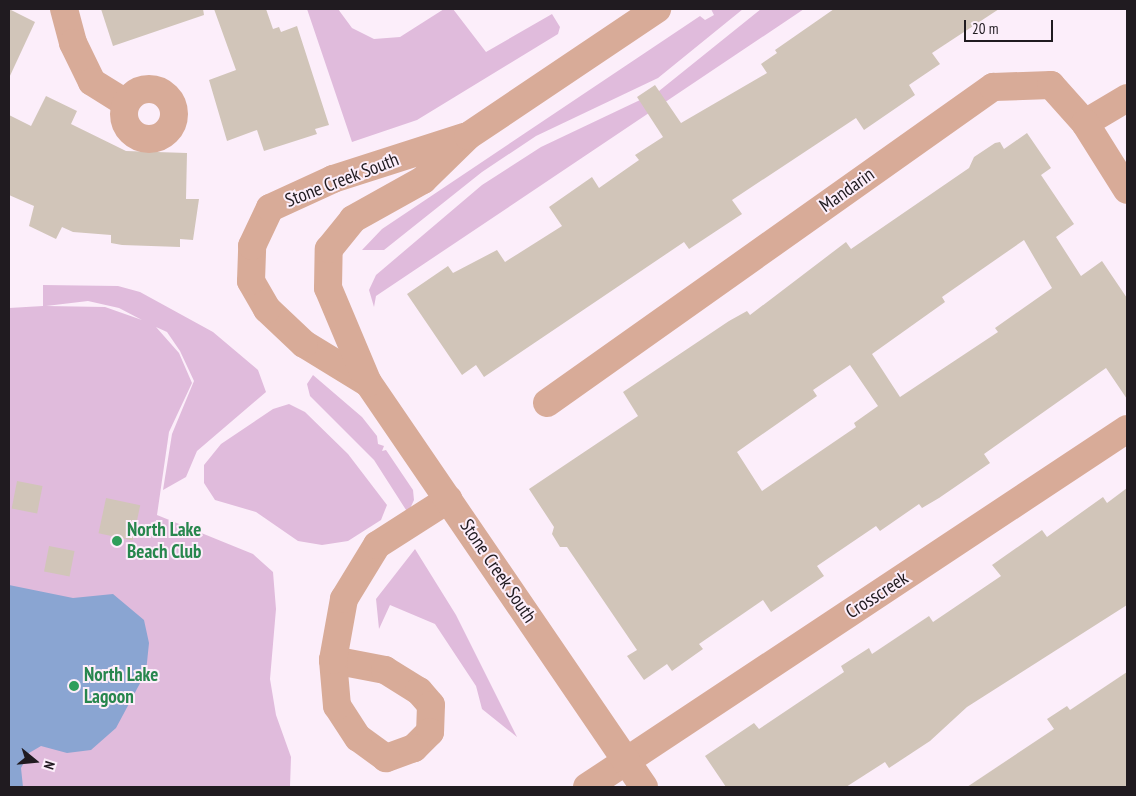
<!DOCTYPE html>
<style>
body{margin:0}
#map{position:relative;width:1136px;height:796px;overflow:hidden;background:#fceefa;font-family:"PT Sans Narrow",sans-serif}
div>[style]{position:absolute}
.green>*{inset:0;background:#e0bbdc}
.water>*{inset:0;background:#8aa5d2}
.building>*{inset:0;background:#d1c5b9;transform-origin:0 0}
.minor>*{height:28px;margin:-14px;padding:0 14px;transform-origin:14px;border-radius:14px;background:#d8ab98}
.minor>.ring{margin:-14px;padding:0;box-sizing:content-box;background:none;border:28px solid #d8ab98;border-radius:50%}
.dots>*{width:14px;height:14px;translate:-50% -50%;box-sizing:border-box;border:2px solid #fceefa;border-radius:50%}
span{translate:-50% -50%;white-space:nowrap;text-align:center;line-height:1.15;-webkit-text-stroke:4px #fceefa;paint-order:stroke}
.street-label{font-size:19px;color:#201b20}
.leisure-label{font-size:19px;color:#27864d;font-weight:700}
.left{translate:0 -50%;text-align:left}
.frame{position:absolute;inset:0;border:10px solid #201b20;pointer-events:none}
.north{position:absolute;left:10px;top:736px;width:50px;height:50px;-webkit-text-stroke:4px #fceefa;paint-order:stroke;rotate:107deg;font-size:14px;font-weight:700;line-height:20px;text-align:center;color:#201b20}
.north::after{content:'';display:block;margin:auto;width:18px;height:22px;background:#201b20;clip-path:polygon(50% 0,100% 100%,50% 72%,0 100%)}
.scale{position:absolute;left:964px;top:20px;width:89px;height:22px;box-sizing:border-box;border:2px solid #201b20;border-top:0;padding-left:6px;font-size:15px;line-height:18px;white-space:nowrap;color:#201b20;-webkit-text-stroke:4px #fceefa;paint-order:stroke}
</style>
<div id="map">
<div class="green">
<i style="clip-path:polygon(307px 9px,338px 9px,352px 28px,374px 39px,400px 37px,444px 9px,453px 9px,486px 52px,552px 14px,560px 27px,558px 34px,417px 120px,352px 142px)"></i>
<i style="clip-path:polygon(711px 9px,743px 9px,658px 78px,536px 136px,482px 172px,384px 250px,362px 250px,382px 229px,700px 16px,705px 20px,714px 15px)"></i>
<i style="clip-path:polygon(761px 9px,804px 9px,376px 296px,374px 307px,369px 290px,376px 275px,482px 185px,541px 147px,659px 91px)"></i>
<i style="clip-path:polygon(evenodd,43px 285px,118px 286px,140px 292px,213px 332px,258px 370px,266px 392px,197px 451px,186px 477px,163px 490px,172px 434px,194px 381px,180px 351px,167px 332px,156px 327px,179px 353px,192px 383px,169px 432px,157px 515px,253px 554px,273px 572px,276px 609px,270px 679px,276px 715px,291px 757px,290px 787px,9px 787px,9px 308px,43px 306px,43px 285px,88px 301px,119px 308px,142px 320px,105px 307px,46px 306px,88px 301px)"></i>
<i style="clip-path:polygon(313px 375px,362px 417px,377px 436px,378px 444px,384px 446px,382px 451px,386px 450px,413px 490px,414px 500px,408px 513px,374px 460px,310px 396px,307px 384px)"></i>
<i style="clip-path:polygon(289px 404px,305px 412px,348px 454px,387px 505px,381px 520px,348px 541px,322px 545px,298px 541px,256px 512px,215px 500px,204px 483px,204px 465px,221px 444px,273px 409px)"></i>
<i style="clip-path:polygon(415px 549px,456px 615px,517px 737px,482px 709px,476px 686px,435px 624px,390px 605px,379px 629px,376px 599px)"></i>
</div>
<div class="water">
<i style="clip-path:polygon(9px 585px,73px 598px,113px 594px,144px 620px,149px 643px,146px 672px,116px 728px,91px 750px,67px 753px,41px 746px,29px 753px,21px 768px,23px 787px,9px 787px)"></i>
</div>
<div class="building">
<i style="clip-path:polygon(9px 9px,35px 22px,9px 78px)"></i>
<i style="clip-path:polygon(101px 9px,203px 9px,204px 15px,113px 46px)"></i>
<i style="clip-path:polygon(214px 9px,266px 9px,273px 29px,279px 27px,281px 32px,297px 26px,329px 125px,315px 129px,317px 134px,264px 151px,257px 130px,227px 141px,209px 80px,236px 70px)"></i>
<i style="clip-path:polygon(834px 9px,999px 9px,932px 53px,940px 64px,909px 85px,915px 95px,864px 130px,856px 118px,732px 200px,742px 214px,689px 249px,684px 242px,484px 377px,476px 365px,462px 375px,407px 294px,448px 266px,453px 273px,497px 250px,505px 262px,562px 226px,549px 207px,592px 177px,599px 188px,639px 160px,635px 155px,663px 137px,637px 97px,655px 85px,681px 123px,767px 73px,761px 64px,777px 53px,775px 50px)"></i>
<i style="clip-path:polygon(46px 96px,77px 111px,71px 124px,126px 151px,187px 153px,186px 199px,199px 199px,193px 240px,180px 239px,180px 247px,122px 245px,111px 243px,111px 235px,73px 232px,62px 227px,56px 239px,29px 226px,34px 206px,9px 195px,9px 115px,31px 126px)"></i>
<i style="clip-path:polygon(evenodd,1027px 133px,1051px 168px,1041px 175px,1074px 224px,1056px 237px,1081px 276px,1102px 261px,1127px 298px,1127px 399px,1106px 368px,984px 454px,990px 463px,939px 498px,922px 508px,919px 504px,880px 531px,876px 526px,817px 566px,824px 576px,771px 612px,763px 600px,699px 644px,703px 649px,672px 671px,667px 664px,644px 680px,627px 656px,637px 650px,567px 547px,560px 547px,552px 534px,554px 527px,529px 489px,638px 416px,623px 392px,729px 321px,747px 311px,750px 315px,846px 242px,851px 249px,969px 168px,974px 157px,995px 143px,1000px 142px,1004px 149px,1027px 133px,1024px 240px,1052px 288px,995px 328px,998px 332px,900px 397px,872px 354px,945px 302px,942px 297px,1024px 240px,1027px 133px,850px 365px,878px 406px,854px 423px,856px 427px,762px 491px,737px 452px,817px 396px,813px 390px,850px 365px)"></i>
<i style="left:17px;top:481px;width:26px;height:28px;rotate:11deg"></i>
<i style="clip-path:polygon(1127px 488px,1127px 605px,967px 707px,930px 741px,889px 768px,885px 762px,846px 787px,726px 787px,705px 756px,754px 723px,759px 729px,844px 672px,841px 666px,869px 648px,872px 654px,929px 616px,933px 622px,1001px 576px,992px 565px,1042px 530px,1047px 537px,1103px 497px,1107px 503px)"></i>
<i style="left:106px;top:498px;width:35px;height:36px;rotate:12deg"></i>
<i style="left:49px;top:546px;width:26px;height:26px;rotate:11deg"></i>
<i style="clip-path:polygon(1127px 672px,1127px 787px,967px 787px,1054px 729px,1047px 719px,1067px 706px,1070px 710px)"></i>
</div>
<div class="minor">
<i style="left:64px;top:9px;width:35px;rotate:75deg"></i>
<i style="left:73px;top:43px;width:43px;rotate:64deg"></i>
<i style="left:92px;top:82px;width:40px;rotate:32deg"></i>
<i class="ring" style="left:124px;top:89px;width:22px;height:22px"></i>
<i style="left:1085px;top:123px;width:49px;rotate:-30.8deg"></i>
<i style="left:368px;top:383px;width:75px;rotate:-148.6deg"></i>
<i style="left:304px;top:344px;width:51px;rotate:-136.6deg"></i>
<i style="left:267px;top:309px;width:32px;rotate:-120deg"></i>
<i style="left:251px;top:281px;width:35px;rotate:-88deg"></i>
<i style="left:252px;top:246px;width:42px;rotate:-64.7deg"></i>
<i style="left:270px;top:208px;width:69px;rotate:-24.7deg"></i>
<i style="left:333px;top:179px;width:138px;rotate:-17.8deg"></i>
<i style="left:547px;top:403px;width:547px;rotate:-35.32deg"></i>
<i style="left:993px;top:87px;width:58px;rotate:-2deg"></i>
<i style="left:1051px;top:85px;width:51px;rotate:48.2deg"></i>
<i style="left:1085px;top:123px;width:79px;rotate:57.9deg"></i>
<i style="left:333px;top:660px;width:53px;rotate:10.9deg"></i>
<i style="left:385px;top:670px;width:40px;rotate:32deg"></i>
<i style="left:419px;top:691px;width:18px;rotate:49deg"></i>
<i style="left:431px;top:705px;width:27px;rotate:92deg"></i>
<i style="left:430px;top:732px;width:23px;rotate:135deg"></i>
<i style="left:414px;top:748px;width:30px;rotate:160deg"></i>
<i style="left:386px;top:758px;width:34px;rotate:-144deg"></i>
<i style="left:358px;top:738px;width:38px;rotate:-123deg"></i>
<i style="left:337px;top:706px;width:46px;rotate:-95deg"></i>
<i style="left:333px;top:660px;width:62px;rotate:-79.8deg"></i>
<i style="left:344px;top:599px;width:63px;rotate:-58.6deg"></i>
<i style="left:377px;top:545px;width:85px;rotate:-32.6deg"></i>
<i style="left:587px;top:787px;width:648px;rotate:-33.54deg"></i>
<i style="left:644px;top:787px;width:489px;rotate:-124.3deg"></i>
<i style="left:368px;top:383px;width:103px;rotate:-112.8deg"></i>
<i style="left:328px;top:288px;width:39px;rotate:-89deg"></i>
<i style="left:329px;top:249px;width:38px;rotate:-51deg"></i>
<i style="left:353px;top:219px;width:80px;rotate:-29.1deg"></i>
<i style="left:423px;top:180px;width:63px;rotate:-44.4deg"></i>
<i style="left:468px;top:136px;width:228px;rotate:-33.9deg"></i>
</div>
<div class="dots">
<i style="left:117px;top:541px;background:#2e9e5b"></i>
<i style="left:74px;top:686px;background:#2e9e5b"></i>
</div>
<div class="street-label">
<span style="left:342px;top:180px;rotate:-21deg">Stone Creek South</span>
<span style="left:847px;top:190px;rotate:-35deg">Mandarin</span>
<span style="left:498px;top:571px;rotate:56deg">Stone Creek South</span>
<span style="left:877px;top:595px;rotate:-33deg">Crosscreek</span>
</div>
<div class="leisure-label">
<span class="left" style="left:127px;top:541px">North Lake<br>Beach Club</span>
<span class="left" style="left:84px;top:686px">North Lake<br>Lagoon</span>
</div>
<div class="frame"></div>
<div class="north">N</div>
<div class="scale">20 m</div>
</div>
